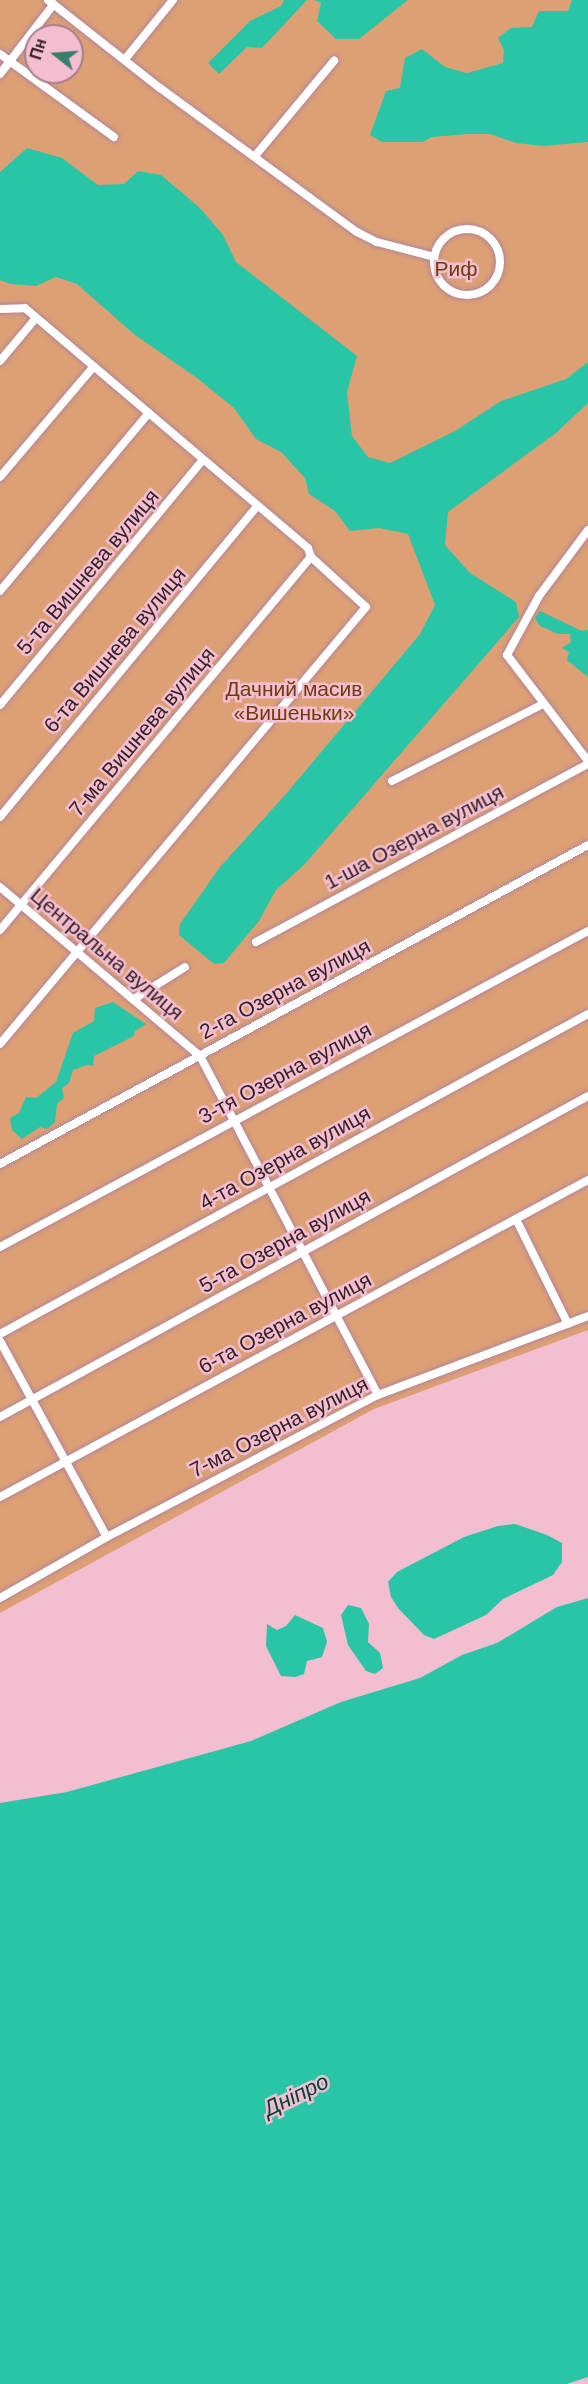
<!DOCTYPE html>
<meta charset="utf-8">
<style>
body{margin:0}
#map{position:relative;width:588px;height:2384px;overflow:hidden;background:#f2bed0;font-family:Arial,sans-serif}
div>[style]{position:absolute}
.green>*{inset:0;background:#dda075}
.water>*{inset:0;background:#2ac5a7}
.roads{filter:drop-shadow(0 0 2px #b58596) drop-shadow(0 0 2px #b58596)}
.minor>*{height:8px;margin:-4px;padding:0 4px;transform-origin:4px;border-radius:4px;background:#fff}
.minor>.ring{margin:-4px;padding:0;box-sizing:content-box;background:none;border:8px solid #fff;border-radius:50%}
span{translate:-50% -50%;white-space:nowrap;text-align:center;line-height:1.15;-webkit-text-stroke:5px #f2bed0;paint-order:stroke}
.park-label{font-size:21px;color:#723b09}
.street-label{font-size:21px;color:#331f26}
.water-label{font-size:22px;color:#004336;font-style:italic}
.north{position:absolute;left:24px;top:24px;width:60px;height:60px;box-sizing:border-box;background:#f2bed0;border:2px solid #a67e8c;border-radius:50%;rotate:287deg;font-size:16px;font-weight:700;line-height:24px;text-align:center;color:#331f26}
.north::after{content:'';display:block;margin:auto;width:21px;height:27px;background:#3b7c6d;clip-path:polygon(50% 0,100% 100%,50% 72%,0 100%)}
</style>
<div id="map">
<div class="green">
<i style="clip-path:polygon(evenodd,0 0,588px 0,588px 1330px,374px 1409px,0 1613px,0 0,36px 36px,72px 36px,72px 72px,36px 72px,36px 36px)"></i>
</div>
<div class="water">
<i style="clip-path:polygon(284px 0,307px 0,262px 48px,247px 47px,219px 74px,208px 63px,250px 21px,281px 6px)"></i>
<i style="clip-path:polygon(314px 0,408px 0,359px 39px,336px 39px,317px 21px,321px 3px)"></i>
<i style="clip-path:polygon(572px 0,588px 0,588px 142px,543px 146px,516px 143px,490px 134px,468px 134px,432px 137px,423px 142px,382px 142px,370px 135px,386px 91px,400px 88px,405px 58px,422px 49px,445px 67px,467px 73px,503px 63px,504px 50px,498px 38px,511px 28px,532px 27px,539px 11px,568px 11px)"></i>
<i style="clip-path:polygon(27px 148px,62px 158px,98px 185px,124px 184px,138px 171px,161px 175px,200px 208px,223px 235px,236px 262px,357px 356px,347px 392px,352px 436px,368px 457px,390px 463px,455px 431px,501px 401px,566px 379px,588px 362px,588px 403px,556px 433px,448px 512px,445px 545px,470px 573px,516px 602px,519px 617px,304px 865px,276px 890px,259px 921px,224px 963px,214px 964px,179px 935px,180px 924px,220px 867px,286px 794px,420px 634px,435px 605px,408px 534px,379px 528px,350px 531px,335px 511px,309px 494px,305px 478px,281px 452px,256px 439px,234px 408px,197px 378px,135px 335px,77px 284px,56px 277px,36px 286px,10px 284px,0 280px,0 172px)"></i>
<i style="clip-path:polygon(540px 611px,582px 631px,588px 630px,588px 677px,567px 660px,569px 652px,562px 648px,571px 642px,570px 634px,558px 634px,540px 626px,535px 618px)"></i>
<i style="clip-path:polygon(113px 1002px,146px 1024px,135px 1031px,134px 1036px,94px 1056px,93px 1066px,87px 1065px,73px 1070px,69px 1083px,62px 1088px,64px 1098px,57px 1104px,55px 1122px,47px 1129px,40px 1127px,22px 1139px,12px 1130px,10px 1118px,19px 1113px,26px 1097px,36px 1098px,56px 1082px,73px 1033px,94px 1021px,95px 1008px)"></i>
<i style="clip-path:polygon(515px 1524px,547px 1535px,562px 1543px,562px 1562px,553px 1575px,503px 1599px,486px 1615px,434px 1639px,424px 1635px,398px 1608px,391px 1597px,388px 1582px,397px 1572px,464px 1537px,498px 1526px)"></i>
<i style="clip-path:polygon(588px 1598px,588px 2377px,567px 2384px,0 2384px,0 1803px,67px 1792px,251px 1741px,341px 1702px,420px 1678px,462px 1655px,497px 1643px,557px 1607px)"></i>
<i style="clip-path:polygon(348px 1605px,361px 1608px,369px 1624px,368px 1642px,380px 1653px,383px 1668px,375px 1674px,366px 1671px,348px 1645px,341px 1615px)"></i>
<i style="clip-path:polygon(295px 1615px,323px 1628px,327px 1642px,322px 1657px,307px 1661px,304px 1674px,296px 1677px,281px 1676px,266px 1646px,267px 1624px,277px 1630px,286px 1626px)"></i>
</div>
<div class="roads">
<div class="minor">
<i style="left:48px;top:0;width:142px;rotate:38.2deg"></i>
<i style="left:160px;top:88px;width:244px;rotate:36.2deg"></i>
<i style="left:357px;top:232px;width:22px;rotate:27deg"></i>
<i style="left:377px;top:242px;width:59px;rotate:14.7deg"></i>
<i style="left:0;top:54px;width:141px;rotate:36.1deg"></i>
<i style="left:126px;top:58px;width:75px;rotate:-51deg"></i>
<i style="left:0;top:74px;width:88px;rotate:-52.4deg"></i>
<i style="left:255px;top:156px;width:124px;rotate:-50.3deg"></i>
<i class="ring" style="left:434px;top:229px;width:58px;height:58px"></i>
<i style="left:0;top:309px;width:25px;rotate:-2deg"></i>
<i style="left:25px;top:308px;width:371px;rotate:40.3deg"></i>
<i style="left:308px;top:548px;width:9px;rotate:72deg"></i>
<i style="left:311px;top:557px;width:74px;rotate:42.3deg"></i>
<i style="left:366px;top:607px;width:570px;rotate:129.95deg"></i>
<i style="left:0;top:361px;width:56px;rotate:-50.1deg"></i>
<i style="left:0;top:477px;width:145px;rotate:-49.7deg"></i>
<i style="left:588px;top:530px;width:82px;rotate:126.6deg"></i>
<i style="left:539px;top:596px;width:67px;rotate:118.5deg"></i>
<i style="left:507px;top:655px;width:133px;rotate:52.6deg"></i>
<i style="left:0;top:591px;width:232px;rotate:-50.1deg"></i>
<i style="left:0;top:705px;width:318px;rotate:-50.4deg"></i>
<i style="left:392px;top:781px;width:169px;rotate:-27deg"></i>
<i style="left:0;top:817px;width:403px;rotate:-50.4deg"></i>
<i style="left:0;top:887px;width:262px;rotate:40.2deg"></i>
<i style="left:200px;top:1056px;width:383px;rotate:62.3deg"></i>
<i style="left:0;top:930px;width:486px;rotate:-50.2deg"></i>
<i style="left:256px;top:942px;width:377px;rotate:-28.2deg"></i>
<i style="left:134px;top:999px;width:60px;rotate:-32.1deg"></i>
<i style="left:0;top:1164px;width:669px;rotate:-28.48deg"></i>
<i style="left:516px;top:1219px;width:117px;rotate:63.7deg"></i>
<i style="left:0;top:1247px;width:668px;rotate:-28.25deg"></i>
<i style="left:0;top:1334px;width:669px;rotate:-28.56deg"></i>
<i style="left:0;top:1341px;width:223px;rotate:61.4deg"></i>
<i style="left:0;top:1417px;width:670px;rotate:-28.63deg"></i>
<i style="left:0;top:1497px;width:668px;rotate:-28.33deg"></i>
<i style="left:0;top:1598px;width:123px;rotate:-29.7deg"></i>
<i style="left:107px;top:1537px;width:306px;rotate:-27.7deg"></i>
<i style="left:378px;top:1395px;width:224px;rotate:-20.6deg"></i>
</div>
</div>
<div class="park-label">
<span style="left:456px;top:269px">Риф</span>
<span style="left:294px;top:701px">Дачний масив<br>«Вишеньки»</span>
</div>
<div class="street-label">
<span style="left:88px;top:572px;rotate:-50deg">5-та Вишнева вулиця</span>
<span style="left:115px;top:650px;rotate:-50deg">6-та Вишнева вулиця</span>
<span style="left:142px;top:732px;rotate:-50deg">7-ма Вишнева вулиця</span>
<span style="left:414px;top:837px;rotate:-28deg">1-ша Озерна вулиця</span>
<span style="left:107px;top:954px;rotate:40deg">Центральна вулиця</span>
<span style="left:285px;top:989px;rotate:-28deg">2-га Озерна вулиця</span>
<span style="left:285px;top:1073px;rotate:-28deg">3-тя Озерна вулиця</span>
<span style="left:285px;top:1158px;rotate:-29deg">4-та Озерна вулиця</span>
<span style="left:285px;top:1241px;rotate:-29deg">5-та Озерна вулиця</span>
<span style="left:285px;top:1323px;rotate:-28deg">6-та Озерна вулиця</span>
<span style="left:279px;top:1427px;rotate:-27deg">7-ма Озерна вулиця</span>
</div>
<div class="water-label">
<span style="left:296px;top:2095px;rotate:-26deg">Дніпро</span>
</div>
<div class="north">Пн</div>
</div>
